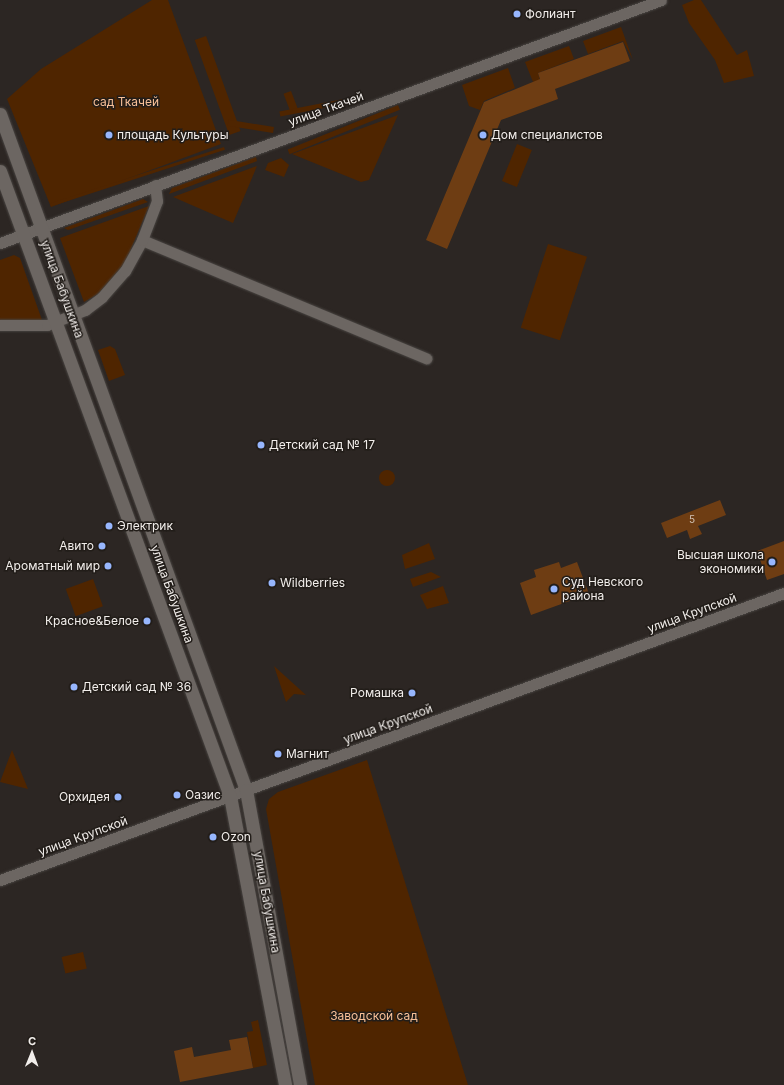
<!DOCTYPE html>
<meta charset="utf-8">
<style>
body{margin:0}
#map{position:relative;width:784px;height:1085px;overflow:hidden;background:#2c2623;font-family:Inter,sans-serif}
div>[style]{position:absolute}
.green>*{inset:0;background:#4f2500;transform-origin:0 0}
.round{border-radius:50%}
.building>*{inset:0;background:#6e3d13}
.roads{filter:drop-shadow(0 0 1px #494542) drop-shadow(0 0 1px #494542)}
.minor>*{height:11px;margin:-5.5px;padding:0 5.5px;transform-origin:5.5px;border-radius:5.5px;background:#6c6662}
.tertiary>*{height:13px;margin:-6.5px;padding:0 6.5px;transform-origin:6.5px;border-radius:6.5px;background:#6c6662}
.dots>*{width:11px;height:11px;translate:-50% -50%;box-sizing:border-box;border:2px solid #221d19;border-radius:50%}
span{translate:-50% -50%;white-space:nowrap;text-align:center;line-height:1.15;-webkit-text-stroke:3px #221d19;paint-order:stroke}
.number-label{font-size:10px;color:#d1c2b5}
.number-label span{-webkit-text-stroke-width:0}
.poi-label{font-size:12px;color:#f2eeeb}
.left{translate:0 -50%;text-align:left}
.right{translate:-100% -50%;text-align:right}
.park-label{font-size:12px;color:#f8c098}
.street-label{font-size:12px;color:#f2eeeb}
.north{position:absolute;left:12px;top:1033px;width:40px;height:40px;-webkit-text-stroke:3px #221d19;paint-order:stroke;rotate:1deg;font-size:11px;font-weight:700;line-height:16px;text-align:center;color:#f2eeeb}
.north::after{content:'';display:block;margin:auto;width:14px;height:18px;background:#f2eeeb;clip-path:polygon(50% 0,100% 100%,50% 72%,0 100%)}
</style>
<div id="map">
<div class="green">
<i style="clip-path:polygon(152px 0,168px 0,221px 144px,51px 207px,7px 99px,41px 69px)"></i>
<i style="clip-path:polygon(694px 0,701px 0,737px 55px,747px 50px,754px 76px,724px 83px,715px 60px,689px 23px,682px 5px)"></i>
<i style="clip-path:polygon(621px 27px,633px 60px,623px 41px,588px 54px,583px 41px)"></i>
<i style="left:206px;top:36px;width:101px;height:12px;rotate:70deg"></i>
<i style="clip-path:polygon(569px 46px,574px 59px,538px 73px,540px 80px,533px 82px,525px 62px)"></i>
<i style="clip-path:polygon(508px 68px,515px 88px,484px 101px,480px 110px,469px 106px,462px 85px)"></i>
<i style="left:291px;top:91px;width:19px;height:8px;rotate:69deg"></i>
<i style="left:354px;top:97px;width:5px;height:76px;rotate:79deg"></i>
<i style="left:398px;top:105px;width:5px;height:119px;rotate:68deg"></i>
<i style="clip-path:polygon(398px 115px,369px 180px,361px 182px,292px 154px)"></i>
<i style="left:274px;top:127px;width:6px;height:46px;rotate:99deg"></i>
<i style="left:517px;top:144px;width:16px;height:40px;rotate:22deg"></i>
<i style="left:224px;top:147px;width:3px;height:183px;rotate:72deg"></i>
<i style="clip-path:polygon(256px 157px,257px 161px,169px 194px,172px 188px)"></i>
<i style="clip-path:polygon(281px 158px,289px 165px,284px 177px,265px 170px,268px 163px)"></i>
<i style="clip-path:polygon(257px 166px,233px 223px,173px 197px)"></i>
<i style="clip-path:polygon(143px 199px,148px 202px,68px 230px,64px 228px)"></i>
<i style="clip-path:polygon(149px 206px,125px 263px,98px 294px,84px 302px,60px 238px)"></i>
<i style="left:548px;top:244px;width:41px;height:88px;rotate:18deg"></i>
<i style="clip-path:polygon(14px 255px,20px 258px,42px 320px,0 320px,0 260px)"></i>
<i style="clip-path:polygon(110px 346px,115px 349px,125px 375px,109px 381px,98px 350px)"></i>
<i class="round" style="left:379px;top:470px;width:16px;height:16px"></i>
<i style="clip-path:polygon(429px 543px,435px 559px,405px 569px,402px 555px)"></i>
<i style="clip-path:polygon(431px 572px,441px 577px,413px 587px,410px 579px)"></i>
<i style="left:93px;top:579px;width:29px;height:29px;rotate:70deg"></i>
<i style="clip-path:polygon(443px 586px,449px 603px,427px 609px,420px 595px)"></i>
<i style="clip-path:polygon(274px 666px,306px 695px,294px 694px,286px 702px)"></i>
<i style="clip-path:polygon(12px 750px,28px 789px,0 782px)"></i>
<i style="clip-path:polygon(367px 760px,468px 1085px,315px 1085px,266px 809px,269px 799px,278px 792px)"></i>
<i style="left:83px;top:952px;width:17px;height:22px;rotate:77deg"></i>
<i style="clip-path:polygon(258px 1020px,267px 1065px,253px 1068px,247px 1032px,253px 1031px,251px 1022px)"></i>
</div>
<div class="building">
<i style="clip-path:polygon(623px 42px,630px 61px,555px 89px,558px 99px,501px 120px,447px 249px,426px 240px,484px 102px,540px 79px,538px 73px)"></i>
<i style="clip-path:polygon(720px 500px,726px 515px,698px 526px,702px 534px,690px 539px,687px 530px,667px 538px,661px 523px)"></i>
<i style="clip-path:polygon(784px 541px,784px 574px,767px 580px,757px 551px)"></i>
<i style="clip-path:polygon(559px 562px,561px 568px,577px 562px,589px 594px,531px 615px,520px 583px,536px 577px,534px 570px)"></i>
<i style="clip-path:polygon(247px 1037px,253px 1068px,180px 1082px,174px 1051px,192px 1047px,194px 1057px,231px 1050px,229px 1040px)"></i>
</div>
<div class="roads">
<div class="minor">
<i style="left:142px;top:240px;width:308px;rotate:22.6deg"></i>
<i style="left:0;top:243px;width:704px;rotate:-20.18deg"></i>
<i style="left:0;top:325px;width:47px"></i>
<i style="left:47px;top:325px;width:41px;rotate:-21.5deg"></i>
<i style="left:85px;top:310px;width:21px;rotate:-37deg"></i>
<i style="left:102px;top:297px;width:35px;rotate:-49deg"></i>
<i style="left:125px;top:271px;width:35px;rotate:-61deg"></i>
<i style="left:142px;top:240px;width:42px;rotate:-69deg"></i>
<i style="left:157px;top:201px;width:16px;rotate:-97deg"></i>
<i style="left:0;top:880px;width:835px;rotate:-20.11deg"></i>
</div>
<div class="tertiary">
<i style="left:0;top:114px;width:719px;rotate:70deg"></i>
<i style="left:246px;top:790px;width:300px;rotate:79.6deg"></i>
<i style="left:0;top:171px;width:666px;rotate:69.8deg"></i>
<i style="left:230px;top:796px;width:294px;rotate:79.2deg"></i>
</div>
</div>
<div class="dots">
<i style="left:517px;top:14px;background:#97b6fd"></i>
<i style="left:109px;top:135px;background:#97b6fd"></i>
<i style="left:483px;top:135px;background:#97b6fd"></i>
<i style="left:261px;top:445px;background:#97b6fd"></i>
<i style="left:109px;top:526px;background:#97b6fd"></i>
<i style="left:102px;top:546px;background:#97b6fd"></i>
<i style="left:772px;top:562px;background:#97b6fd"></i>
<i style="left:108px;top:566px;background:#97b6fd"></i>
<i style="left:272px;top:583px;background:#97b6fd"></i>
<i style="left:554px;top:589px;background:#97b6fd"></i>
<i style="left:147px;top:621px;background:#97b6fd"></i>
<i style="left:74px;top:687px;background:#97b6fd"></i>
<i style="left:412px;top:693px;background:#97b6fd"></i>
<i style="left:278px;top:754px;background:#97b6fd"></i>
<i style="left:177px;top:795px;background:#97b6fd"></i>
<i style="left:118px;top:797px;background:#97b6fd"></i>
<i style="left:213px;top:837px;background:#97b6fd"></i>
</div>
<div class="number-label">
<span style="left:692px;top:520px">5</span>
</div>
<div class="poi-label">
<span class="left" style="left:525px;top:14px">Фолиант</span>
<span class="left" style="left:117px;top:135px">площадь Культуры</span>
<span class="left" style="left:491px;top:135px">Дом специалистов</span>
<span class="left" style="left:269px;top:445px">Детский сад № 17</span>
<span class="left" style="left:117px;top:526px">Электрик</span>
<span class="right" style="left:94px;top:546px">Авито</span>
<span class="right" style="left:764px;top:562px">Высшая школа<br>экономики</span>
<span class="right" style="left:100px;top:566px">Ароматный мир</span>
<span class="left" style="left:562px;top:589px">Суд Невского<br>района</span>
<span class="left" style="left:280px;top:583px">Wildberries</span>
<span class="right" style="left:139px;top:621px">Красное&amp;Белое</span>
<span class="left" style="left:82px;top:687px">Детский сад № 36</span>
<span class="right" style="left:404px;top:693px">Ромашка</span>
<span class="left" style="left:286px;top:754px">Магнит</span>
<span class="left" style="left:185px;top:795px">Оазис</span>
<span class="right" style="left:110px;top:797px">Орхидея</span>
<span class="left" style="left:221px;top:837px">Ozon</span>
</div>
<div class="park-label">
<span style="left:126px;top:102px">сад Ткачей</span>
<span style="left:374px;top:1016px">Заводской сад</span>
</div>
<div class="street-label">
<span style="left:326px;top:109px;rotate:-20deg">улица Ткачей</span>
<span style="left:62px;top:289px;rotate:70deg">улица Бабушкина</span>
<span style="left:172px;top:594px;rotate:70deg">улица Бабушкина</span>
<span style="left:692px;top:613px;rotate:-20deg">улица Крупской</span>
<span style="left:388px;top:724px;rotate:-20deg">улица Крупской</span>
<span style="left:83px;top:836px;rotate:-20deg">улица Крупской</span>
<span style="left:267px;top:902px;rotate:80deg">улица Бабушкина</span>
</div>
<div class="north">С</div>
</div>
